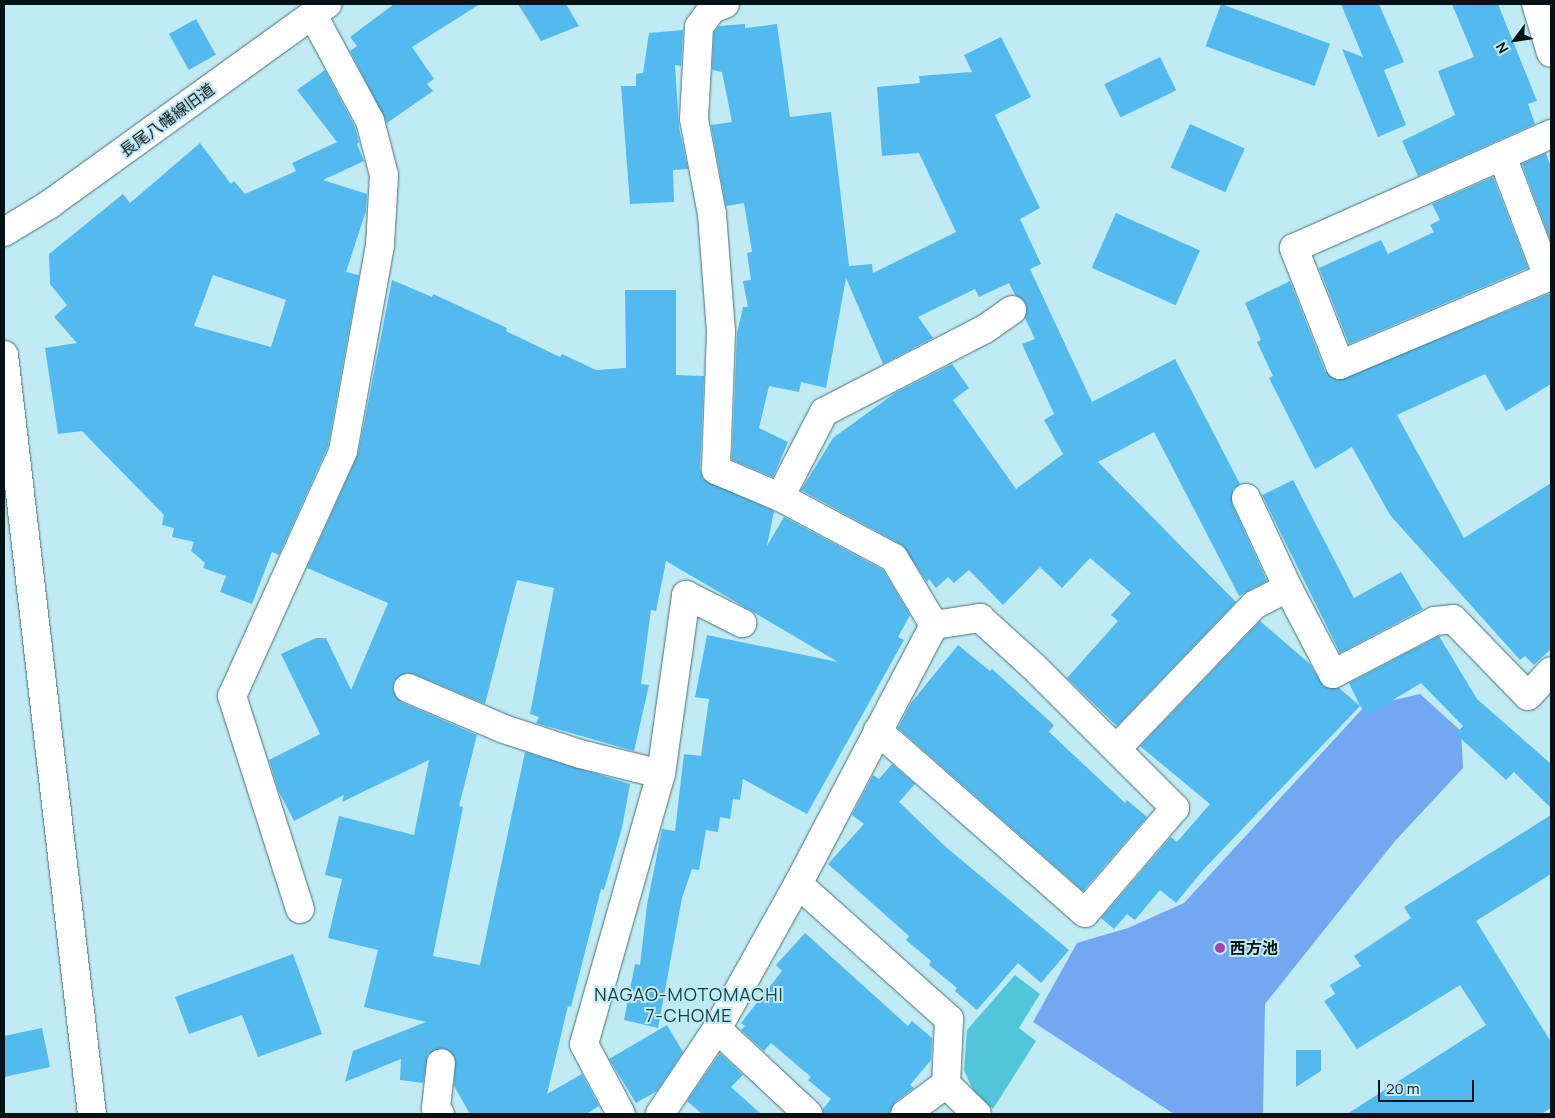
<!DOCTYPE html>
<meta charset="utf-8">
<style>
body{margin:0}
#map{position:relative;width:1555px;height:1118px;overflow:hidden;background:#c0ebf4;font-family:Manrope,"Noto Sans JP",sans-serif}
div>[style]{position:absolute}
.green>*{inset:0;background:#51c6da}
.water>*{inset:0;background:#72a7f1}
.building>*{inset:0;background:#52baef;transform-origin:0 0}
.roads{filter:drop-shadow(0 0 1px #487078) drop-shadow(0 0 1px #487078)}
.minor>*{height:28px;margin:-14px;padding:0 14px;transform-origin:14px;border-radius:14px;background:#fff}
.dots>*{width:14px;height:14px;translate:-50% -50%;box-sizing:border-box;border:2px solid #c0ebf4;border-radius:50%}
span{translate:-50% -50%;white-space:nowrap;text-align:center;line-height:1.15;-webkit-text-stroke:4px #c0ebf4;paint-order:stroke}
.street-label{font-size:16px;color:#031215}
.poi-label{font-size:16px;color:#031215;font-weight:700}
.left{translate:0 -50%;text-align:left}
.neighbourhood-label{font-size:18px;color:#123b42;letter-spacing:1px}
.frame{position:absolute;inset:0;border:5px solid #031215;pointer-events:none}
.north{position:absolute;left:1490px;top:15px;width:50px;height:50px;-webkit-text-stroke:4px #c0ebf4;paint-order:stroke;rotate:239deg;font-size:14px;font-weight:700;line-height:20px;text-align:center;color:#031215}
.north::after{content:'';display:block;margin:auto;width:18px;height:22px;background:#031215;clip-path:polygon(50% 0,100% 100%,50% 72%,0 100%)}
.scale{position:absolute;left:1378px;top:1080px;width:96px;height:22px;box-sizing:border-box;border:2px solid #031215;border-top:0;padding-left:6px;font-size:15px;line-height:18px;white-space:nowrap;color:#031215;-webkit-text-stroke:4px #c0ebf4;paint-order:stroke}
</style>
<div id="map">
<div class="green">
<i style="clip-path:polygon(1015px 975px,1040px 994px,1019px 1028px,1036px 1041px,993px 1109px,975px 1095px,964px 1070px,967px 1030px)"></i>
</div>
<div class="water">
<i style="clip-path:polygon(1420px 694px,1461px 731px,1463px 768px,1395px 841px,1265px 1004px,1263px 1114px,1174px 1114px,1033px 1022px,1077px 943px,1128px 928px,1184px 903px,1364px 707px)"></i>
</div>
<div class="building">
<i style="clip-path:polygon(394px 4px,480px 4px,412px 47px,434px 79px,427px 84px,433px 91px,387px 123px,350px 51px,357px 46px,350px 37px)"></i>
<i style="clip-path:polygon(518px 4px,566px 4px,579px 26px,541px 41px)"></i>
<i style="left:1221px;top:4px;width:116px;height:45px;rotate:20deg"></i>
<i style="clip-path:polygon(1341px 4px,1379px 4px,1404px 62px,1384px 70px,1406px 125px,1378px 137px,1342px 49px,1363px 57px)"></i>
<i style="clip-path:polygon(1452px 4px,1498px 4px,1537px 101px,1528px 104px,1535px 124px,1418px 176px,1402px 141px,1455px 115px,1438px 71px,1474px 57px)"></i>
<i style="left:196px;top:19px;width:41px;height:31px;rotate:61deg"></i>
<i style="clip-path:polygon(745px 24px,745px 28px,777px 24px,790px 117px,831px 112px,849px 266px,872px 264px,873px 273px,956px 232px,919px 153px,882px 156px,877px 87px,920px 83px,919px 76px,972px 72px,964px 55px,1001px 37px,1031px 97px,995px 115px,1040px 208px,1020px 219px,1041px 264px,1030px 269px,1092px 402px,1175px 359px,1240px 484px,1233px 489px,1232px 504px,1267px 581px,1239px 596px,1154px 432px,1098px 462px,1236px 602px,1117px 726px,1067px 678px,1118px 621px,1111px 615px,1131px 593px,1090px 558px,1062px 588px,1040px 567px,1003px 605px,969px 570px,954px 583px,948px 577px,936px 588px,929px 579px,927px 582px,902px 545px,801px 490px,833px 438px,895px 393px,952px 364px,969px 388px,953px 400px,1016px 489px,1063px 454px,1044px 420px,1054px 414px,1022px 344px,1035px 339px,1025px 318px,1027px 308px,1024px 301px,1015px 295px,1009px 283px,979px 297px,975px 289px,918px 317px,933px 338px,883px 364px,846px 278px,826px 388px,801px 382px,799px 392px,769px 386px,759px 428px,788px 442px,773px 477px,732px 460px,737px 333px,743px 307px,748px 307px,743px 281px,751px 280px,747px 253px,752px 252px,744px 203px,726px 206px,711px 125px,732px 122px,722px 72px,712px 70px,714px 32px,719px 26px)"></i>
<i style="clip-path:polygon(683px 30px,681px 66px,675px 65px,679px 128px,688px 169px,673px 170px,674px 202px,630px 204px,621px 86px,636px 86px,636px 74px,643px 73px,649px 33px)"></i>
<i style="left:1160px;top:57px;width:37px;height:62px;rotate:64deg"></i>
<i style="clip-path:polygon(evenodd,325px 70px,355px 127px,359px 142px,357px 144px,364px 161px,323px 180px,367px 194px,366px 211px,346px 272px,359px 275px,328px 446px,279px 555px,272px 552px,252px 604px,220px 592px,226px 576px,203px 568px,205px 563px,191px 551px,194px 542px,172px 537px,174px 528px,162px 525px,164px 515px,82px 431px,58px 434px,45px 348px,77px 343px,54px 317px,67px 305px,50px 284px,49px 254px,123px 194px,130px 203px,200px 143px,231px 184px,234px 181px,245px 194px,296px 171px,292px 163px,337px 142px,297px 90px,325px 70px,213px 275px,286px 300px,271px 347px,194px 326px,213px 275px)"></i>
<i style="left:1190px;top:124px;width:60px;height:48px;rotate:24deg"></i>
<i style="clip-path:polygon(1546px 153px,1551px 168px,1551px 242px,1522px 164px)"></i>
<i style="clip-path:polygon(1493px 177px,1528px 268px,1349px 344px,1319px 268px,1381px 240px,1388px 254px,1434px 232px,1430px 225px,1440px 220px,1432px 204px)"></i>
<i style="left:1116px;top:213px;width:92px;height:60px;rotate:24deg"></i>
<i style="clip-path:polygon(392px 280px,432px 297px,433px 294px,507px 328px,506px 331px,560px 357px,562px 354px,596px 370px,626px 368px,625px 290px,676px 290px,676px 375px,704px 376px,700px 469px,703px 479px,774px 511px,767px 546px,784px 517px,883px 570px,910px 615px,898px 637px,904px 640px,807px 814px,743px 779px,740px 800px,733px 799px,730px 819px,720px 817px,718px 832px,706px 830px,699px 870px,692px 869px,682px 898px,658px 1028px,624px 1020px,635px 964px,640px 965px,647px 905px,662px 829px,675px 831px,684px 754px,701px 756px,709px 699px,695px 697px,707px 635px,838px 662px,666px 561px,656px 611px,651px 610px,641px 684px,649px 685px,634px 751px,536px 723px,539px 717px,530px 714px,554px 588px,517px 580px,485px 704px,414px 674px,406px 673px,394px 681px,393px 690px,401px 702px,477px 735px,459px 806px,463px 807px,433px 956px,480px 965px,525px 752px,630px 784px,622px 828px,604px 890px,601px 889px,571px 1007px,568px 1006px,547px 1094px,582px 1074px,599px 1106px,586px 1114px,470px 1114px,454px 1086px,455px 1057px,443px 1048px,428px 1054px,423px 1083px,400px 1080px,401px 1059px,345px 1082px,353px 1051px,426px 1022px,364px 1007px,378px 950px,328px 938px,342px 879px,325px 875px,339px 816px,414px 835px,429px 760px,342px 802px,344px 795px,294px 821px,279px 792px,269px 760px,320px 734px,281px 654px,316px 638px,326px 638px,351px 690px,388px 603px,307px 568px,358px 454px)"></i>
<i style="clip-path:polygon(1290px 281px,1325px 371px,1338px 380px,1551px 293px,1551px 384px,1506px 411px,1485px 374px,1397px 415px,1464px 538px,1551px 483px,1551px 649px,1534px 665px,1525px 656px,1520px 660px,1390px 515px,1352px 447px,1315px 469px,1269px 378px,1273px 376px,1257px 342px,1261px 340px,1245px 303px)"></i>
<i style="clip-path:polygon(1293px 480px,1354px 598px,1401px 572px,1423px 609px,1340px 653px,1262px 495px)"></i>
<i style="clip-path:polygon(1260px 621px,1310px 664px,1324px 687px,1339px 688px,1360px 706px,1204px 869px,1176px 903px,1160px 890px,1135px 920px,1127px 914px,1114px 929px,1101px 918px,1171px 837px,1177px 842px,1210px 804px,1140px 746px)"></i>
<i style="clip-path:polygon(1439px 636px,1477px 699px,1551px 764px,1551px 808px,1514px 772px,1506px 780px,1456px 734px,1463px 726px,1421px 683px,1368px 715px,1360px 706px,1349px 683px)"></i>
<i style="clip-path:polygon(958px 645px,990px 671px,992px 669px,1054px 725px,1049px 732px,1125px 803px,1127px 800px,1147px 817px,1083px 891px,898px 728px,911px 703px)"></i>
<i style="clip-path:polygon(892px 764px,915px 784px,899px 802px,947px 848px,1069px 950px,1041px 983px,1018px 963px,977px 1010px,955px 991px,957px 988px,929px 965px,931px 961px,906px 940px,909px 936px,828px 864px,864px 824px,852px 815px,873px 775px,879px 779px)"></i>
<i style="clip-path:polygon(1551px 815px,1551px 874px,1476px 921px,1551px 1042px,1551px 1108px,1541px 1114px,1347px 1114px,1486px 1025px,1460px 985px,1357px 1049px,1324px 1001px,1335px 994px,1330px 985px,1361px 966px,1354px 956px,1411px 918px,1404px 907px)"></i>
<i style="clip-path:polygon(805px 933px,908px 1026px,912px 1021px,932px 1038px,931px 1060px,910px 1085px,914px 1088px,895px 1102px,890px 1114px,823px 1114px,823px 1109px,831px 1099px,808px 1080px,811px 1077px,771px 1043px,764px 1051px,741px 1030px,745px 1026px,741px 1023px,782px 971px,776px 965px)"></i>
<i style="clip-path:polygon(293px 954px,322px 1034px,258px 1057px,242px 1015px,189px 1034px,175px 997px)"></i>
<i style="clip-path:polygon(667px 1025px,683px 1052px,657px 1091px,636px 1103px,609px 1059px)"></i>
<i style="clip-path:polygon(42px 1028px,50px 1067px,4px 1077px,4px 1036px)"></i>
<i style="clip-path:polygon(1296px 1050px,1321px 1050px,1321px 1071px,1296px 1087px)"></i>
<i style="clip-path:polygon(720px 1053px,743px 1075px,731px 1087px,761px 1114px,702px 1114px,687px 1101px)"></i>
</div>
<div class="roads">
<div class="minor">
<i style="left:725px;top:4px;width:14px;rotate:159deg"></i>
<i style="left:712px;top:9px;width:22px;rotate:126deg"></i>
<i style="left:699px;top:27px;width:92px;rotate:93.1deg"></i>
<i style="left:694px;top:119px;width:97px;rotate:79.3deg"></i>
<i style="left:712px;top:214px;width:118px;rotate:85.6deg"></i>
<i style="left:721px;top:332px;width:138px;rotate:92.1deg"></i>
<i style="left:716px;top:470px;width:69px;rotate:22.9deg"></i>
<i style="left:780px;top:497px;width:129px;rotate:28.2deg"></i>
<i style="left:894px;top:558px;width:78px;rotate:59.2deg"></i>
<i style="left:1536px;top:4px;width:51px;rotate:73deg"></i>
<i style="left:1502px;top:156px;width:129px;rotate:69.2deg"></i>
<i style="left:1548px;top:277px;width:226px;rotate:157.1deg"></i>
<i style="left:1340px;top:365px;width:126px;rotate:-111.5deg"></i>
<i style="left:1294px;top:248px;width:281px;rotate:-23.9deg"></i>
<i style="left:4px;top:232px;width:54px;rotate:-31.3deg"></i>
<i style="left:50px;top:204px;width:342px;rotate:-35.8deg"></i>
<i style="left:4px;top:355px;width:764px;rotate:83.39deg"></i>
<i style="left:780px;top:497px;width:96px;rotate:-62.6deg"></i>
<i style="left:824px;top:412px;width:181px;rotate:-27.3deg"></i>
<i style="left:985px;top:329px;width:33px;rotate:-35deg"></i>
<i style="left:1246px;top:498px;width:99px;rotate:65deg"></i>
<i style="left:1288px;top:588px;width:97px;rotate:62.4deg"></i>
<i style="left:1333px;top:674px;width:115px;rotate:-27.5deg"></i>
<i style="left:1435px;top:621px;width:18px;rotate:-6deg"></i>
<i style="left:1453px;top:619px;width:107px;rotate:45.8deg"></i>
<i style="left:1528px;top:696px;width:34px;rotate:-47deg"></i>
<i style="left:408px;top:688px;width:104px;rotate:23.1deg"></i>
<i style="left:504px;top:729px;width:80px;rotate:18.2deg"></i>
<i style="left:580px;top:754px;width:83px;rotate:13.9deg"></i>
<i style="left:1117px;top:748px;width:198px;rotate:-46.2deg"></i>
<i style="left:1254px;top:605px;width:38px;rotate:-27deg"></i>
<i style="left:798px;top:884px;width:203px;rotate:41.8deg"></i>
<i style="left:949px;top:1019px;width:65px;rotate:92.6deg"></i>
<i style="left:946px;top:1084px;width:43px;rotate:44.1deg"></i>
<i style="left:300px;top:909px;width:224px;rotate:-107.7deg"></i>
<i style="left:232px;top:696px;width:269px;rotate:-65.6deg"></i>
<i style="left:343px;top:451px;width:209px;rotate:-79.8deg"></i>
<i style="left:380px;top:245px;width:70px;rotate:-86.7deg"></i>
<i style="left:384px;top:175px;width:56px;rotate:-104.5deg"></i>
<i style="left:370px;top:121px;width:120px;rotate:-118.3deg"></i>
<i style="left:717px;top:1029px;width:125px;rotate:43deg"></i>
<i style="left:440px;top:1114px;width:7px;rotate:-124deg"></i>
<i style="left:436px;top:1108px;width:45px;rotate:-83.7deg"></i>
<i style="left:621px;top:1114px;width:79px;rotate:-117.9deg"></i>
<i style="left:584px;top:1044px;width:281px;rotate:-74.1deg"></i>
<i style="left:661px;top:774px;width:181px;rotate:-82deg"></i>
<i style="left:686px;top:595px;width:63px;rotate:26.6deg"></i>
<i style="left:660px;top:1114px;width:102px;rotate:-56.2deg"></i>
<i style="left:717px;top:1029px;width:166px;rotate:-60.8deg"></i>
<i style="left:798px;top:884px;width:293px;rotate:-62.3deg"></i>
<i style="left:934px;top:625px;width:47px;rotate:-8.7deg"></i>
<i style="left:980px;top:618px;width:72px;rotate:42.2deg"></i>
<i style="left:1033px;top:666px;width:201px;rotate:45deg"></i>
<i style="left:1175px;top:808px;width:138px;rotate:130.6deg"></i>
<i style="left:1085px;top:913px;width:276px;rotate:-138.7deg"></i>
<i style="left:905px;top:1114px;width:51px;rotate:-36.2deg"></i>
</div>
</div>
<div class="dots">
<i style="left:1220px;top:948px;background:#a041a9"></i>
</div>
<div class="street-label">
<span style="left:167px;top:120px;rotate:-36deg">長尾八幡線旧道</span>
</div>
<div class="poi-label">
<span class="left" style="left:1230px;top:948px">西方池</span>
</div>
<div class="neighbourhood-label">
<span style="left:689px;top:1005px">NAGAO-MOTOMACHI<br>7-CHOME</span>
</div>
<div class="frame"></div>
<div class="north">N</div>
<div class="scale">20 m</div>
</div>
